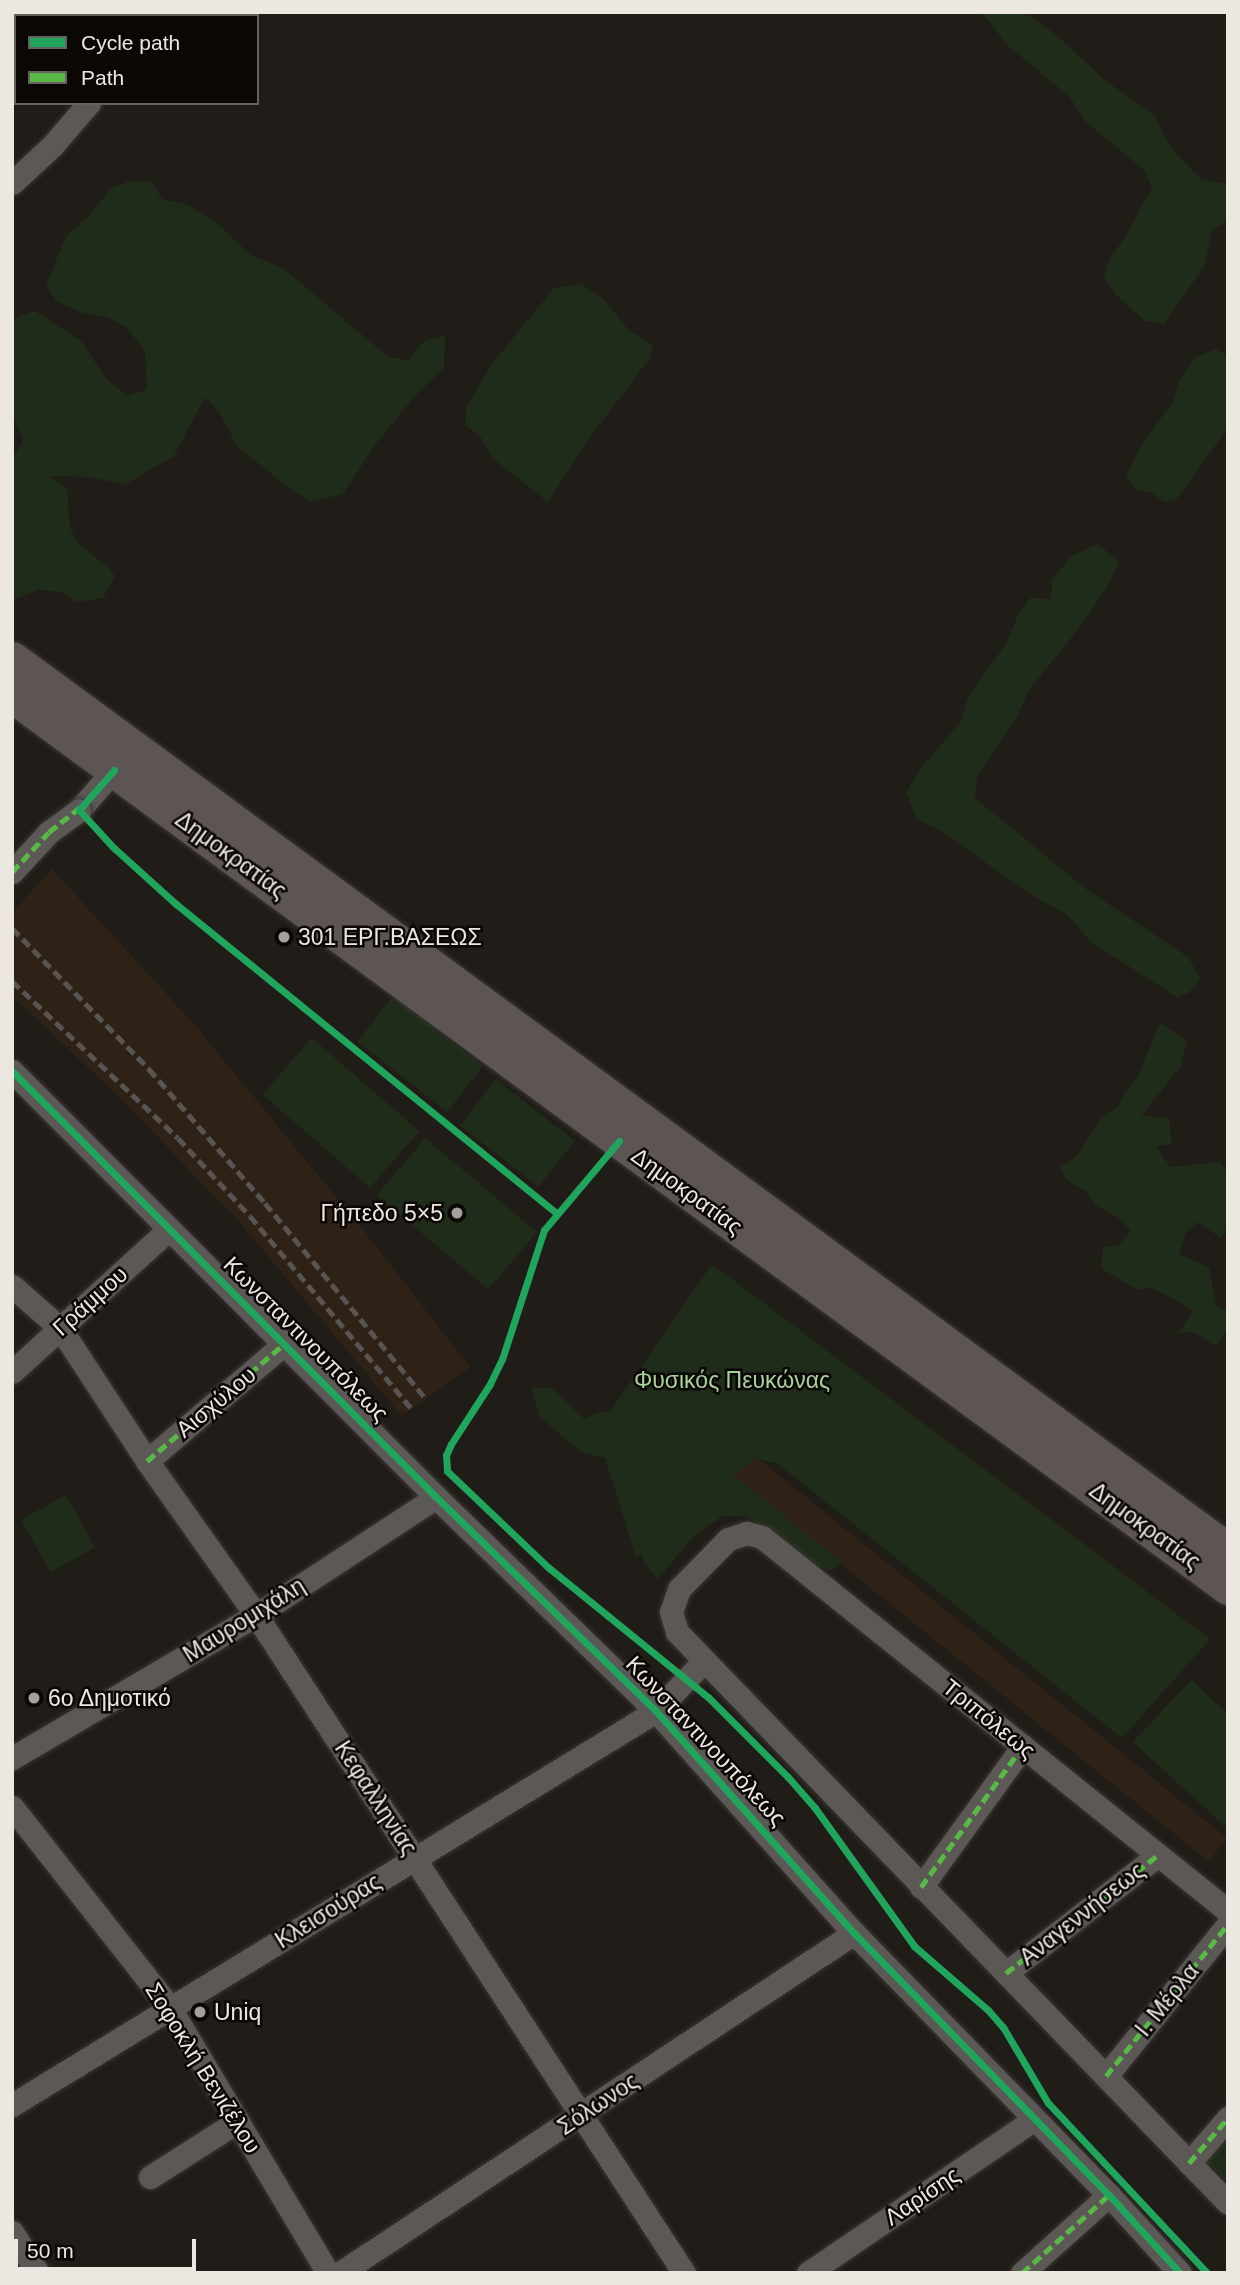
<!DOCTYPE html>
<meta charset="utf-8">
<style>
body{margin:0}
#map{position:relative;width:1240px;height:2285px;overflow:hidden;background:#201c18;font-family:Helvetica,sans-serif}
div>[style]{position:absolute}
.built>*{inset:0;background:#2e2216;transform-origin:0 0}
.green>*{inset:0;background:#202c1a;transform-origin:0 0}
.roads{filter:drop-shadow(0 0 2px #3a3734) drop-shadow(0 0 2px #3a3734)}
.street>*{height:23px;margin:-11.5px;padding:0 11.5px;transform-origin:11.5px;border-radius:11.5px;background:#5c5855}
.primary>*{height:35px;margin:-17.5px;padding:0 17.5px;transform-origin:17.5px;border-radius:17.5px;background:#5d5554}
.rail>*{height:5px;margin-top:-2.5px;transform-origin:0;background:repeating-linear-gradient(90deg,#575452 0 10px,transparent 0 15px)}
.bridges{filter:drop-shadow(0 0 2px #3a3734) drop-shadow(0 0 2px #3a3734)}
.street-bridge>*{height:23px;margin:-11.5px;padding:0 11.5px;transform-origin:11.5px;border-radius:11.5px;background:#5c5855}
.quiet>*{height:5px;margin-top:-2.5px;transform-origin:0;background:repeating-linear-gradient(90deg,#58b947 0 10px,transparent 0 15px)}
.cycleway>*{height:7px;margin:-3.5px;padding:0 3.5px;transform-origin:3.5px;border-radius:3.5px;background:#20a55d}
.dots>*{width:19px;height:19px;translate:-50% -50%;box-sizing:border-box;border:4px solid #0b0705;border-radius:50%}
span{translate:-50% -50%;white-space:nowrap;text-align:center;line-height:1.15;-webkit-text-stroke:5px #0b0705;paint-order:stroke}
.street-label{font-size:23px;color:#ede7e1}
.poi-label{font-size:23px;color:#ede7e1}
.left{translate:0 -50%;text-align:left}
.right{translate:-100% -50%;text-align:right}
.park-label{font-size:23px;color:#a8d19a}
.frame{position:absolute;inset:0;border:14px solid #ede7e1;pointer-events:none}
.legend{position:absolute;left:14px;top:14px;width:245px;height:91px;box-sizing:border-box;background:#0b0705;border:2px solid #65615d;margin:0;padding:9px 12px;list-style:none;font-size:21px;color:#ede7e1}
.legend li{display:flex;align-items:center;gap:14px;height:35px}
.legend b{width:35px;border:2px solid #65615d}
.scale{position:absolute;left:14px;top:2239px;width:182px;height:32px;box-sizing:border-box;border:4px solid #ede7e1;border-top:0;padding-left:9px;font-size:21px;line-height:24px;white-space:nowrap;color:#ede7e1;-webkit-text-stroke:5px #0b0705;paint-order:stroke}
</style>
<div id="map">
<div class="built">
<i style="clip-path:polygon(52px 869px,195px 1025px,376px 1246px,470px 1367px,402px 1416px,241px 1224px,120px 1098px,12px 996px,12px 913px)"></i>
<i style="left:691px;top:1404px;width:690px;height:30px;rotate:39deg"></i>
</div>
<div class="green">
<i style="clip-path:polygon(978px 12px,1026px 12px,1061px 39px,1103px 79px,1155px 116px,1170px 147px,1201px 179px,1221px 183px,1228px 181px,1228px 220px,1212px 230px,1205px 265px,1164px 324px,1145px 321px,1116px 295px,1104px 277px,1109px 259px,1126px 236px,1152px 187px,1144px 170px,1086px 122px,1069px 96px,1006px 44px,988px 20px)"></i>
<i style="clip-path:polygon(130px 181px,152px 182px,162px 199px,188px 205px,218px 224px,252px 256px,283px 268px,387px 356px,407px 361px,424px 341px,445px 335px,444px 368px,414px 397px,375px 445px,343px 494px,311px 502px,283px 483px,237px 446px,222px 417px,205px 397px,174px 456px,126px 484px,87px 477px,51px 476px,67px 489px,70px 528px,79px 545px,107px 566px,115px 576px,103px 598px,76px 602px,62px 592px,39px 590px,12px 600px,12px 453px,15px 454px,23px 441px,12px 414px,12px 319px,35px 311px,81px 341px,107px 380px,128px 396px,147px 389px,145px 351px,127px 328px,108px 317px,83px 313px,57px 302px,46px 285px,66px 236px,90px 215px,110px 189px)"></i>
<i style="clip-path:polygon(582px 284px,604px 300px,628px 329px,653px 346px,650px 358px,588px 440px,548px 502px,492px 458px,480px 436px,465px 425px,467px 405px,495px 360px,554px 288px)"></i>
<i style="clip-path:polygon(1216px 349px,1228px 356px,1228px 426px,1222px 436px,1176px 500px,1164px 502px,1152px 493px,1137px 490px,1126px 476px,1141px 446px,1172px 403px,1180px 379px,1196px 357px)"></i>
<i style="clip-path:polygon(1098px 544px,1119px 562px,1109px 584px,1083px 623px,1029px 690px,1017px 717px,977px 776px,975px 798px,1086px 889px,1188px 957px,1201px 979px,1188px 993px,1177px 997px,1091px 942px,1067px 915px,1022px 889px,946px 834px,917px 819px,906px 793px,922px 767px,961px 721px,968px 697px,1006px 644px,1018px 615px,1030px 598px,1051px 599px,1052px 580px,1070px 557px)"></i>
<i style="left:393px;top:996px;width:114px;height:58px;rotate:38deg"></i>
<i style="clip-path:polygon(1160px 1023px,1187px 1040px,1181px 1066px,1141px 1116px,1169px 1118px,1172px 1144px,1156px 1146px,1170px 1167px,1220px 1162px,1228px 1173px,1228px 1224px,1221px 1238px,1198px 1222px,1186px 1233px,1179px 1254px,1209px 1267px,1216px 1305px,1228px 1311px,1228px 1328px,1215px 1346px,1194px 1332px,1179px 1333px,1193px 1310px,1151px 1287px,1137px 1290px,1101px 1268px,1103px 1247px,1118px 1246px,1131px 1231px,1117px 1217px,1095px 1205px,1087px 1192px,1066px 1180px,1060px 1167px,1077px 1156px,1101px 1118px,1118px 1107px,1124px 1094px,1137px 1078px)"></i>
<i style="left:312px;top:1038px;width:142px;height:75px;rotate:41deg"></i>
<i style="left:496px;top:1079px;width:100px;height:59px;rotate:38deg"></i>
<i style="left:425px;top:1138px;width:146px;height:75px;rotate:40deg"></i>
<i style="clip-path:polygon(712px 1264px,1210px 1639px,1122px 1738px,778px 1464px,756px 1458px,734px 1476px,842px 1562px,831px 1571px,813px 1564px,765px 1526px,747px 1517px,722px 1516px,692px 1538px,658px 1579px,644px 1563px,641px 1553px,636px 1557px,605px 1458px,581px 1452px,539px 1416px,531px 1387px,552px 1388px,584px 1419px,596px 1413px,610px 1412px)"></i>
<i style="left:66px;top:1495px;width:60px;height:51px;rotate:61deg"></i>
<i style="clip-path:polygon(1191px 1680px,1228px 1714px,1228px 1829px,1133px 1742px)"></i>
<i style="clip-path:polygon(1228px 2133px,1228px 2183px,1205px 2160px)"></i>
</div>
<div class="roads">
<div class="street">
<i style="left:19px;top:12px;width:4px;rotate:63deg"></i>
<i style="left:106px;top:12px;width:6px;rotate:45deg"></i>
<i style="left:12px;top:183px;width:54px;rotate:-42.8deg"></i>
<i style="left:52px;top:146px;width:57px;rotate:-49.3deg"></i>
<i style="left:79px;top:810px;width:53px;rotate:-48.8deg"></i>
<i style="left:12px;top:1071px;width:601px;rotate:45.13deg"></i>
<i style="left:436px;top:1497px;width:307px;rotate:44.2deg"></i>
<i style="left:656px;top:1711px;width:297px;rotate:48.3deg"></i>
<i style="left:854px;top:1933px;width:366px;rotate:45.8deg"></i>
<i style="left:1109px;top:2195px;width:105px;rotate:47.7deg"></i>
<i style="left:12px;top:1286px;width:64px;rotate:41.2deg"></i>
<i style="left:60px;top:1328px;width:159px;rotate:56.8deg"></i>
<i style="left:147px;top:1461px;width:189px;rotate:54.7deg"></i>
<i style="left:256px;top:1615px;width:785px;rotate:56.96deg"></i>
<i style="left:12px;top:1372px;width:212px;rotate:-42.3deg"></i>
<i style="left:147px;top:1461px;width:182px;rotate:-40.5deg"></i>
<i style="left:12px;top:1758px;width:283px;rotate:-30.4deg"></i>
<i style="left:256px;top:1615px;width:215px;rotate:-33.2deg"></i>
<i style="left:12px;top:1807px;width:256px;rotate:51.8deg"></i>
<i style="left:170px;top:2008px;width:309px;rotate:59.2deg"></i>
<i style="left:921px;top:1887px;width:174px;rotate:-54.1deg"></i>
<i style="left:1228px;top:1911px;width:598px;rotate:-141.25deg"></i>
<i style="left:762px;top:1537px;width:16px;rotate:-165deg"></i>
<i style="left:747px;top:1533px;width:20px;rotate:162deg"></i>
<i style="left:728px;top:1539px;width:70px;rotate:134.4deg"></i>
<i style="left:679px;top:1589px;width:24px;rotate:109deg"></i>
<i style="left:671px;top:1612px;width:21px;rotate:73deg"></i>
<i style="left:677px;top:1632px;width:793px;rotate:46.02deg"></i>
<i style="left:1006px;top:1973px;width:192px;rotate:-37.8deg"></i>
<i style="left:1106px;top:2076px;width:195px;rotate:-51.2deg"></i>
<i style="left:12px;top:2105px;width:755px;rotate:-31.46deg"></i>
<i style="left:656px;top:1711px;width:69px;rotate:-46.2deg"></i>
<i style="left:1189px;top:2163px;width:60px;rotate:-49.1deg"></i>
<i style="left:150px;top:2177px;width:104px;rotate:-32.5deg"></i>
<i style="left:12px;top:2232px;width:49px;rotate:57.6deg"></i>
<i style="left:340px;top:2273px;width:616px;rotate:-33.48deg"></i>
<i style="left:808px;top:2273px;width:274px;rotate:-34.2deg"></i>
<i style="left:1022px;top:2273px;width:117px;rotate:-41.9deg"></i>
</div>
<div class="primary">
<i style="left:12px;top:659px;width:1508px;rotate:36.26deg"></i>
<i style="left:12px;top:695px;width:1508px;rotate:36.26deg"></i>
</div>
</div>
<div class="rail">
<i style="left:12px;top:928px;width:197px;rotate:45.8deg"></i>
<i style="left:149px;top:1069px;width:177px;rotate:49.1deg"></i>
<i style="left:265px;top:1203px;width:254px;rotate:50.6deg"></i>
<i style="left:12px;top:981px;width:228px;rotate:43.4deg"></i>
<i style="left:178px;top:1138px;width:106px;rotate:47.3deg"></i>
<i style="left:250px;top:1216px;width:252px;rotate:50deg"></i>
</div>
<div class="bridges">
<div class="street-bridge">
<i style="left:12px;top:872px;width:54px;rotate:-47.2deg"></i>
<i style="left:49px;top:832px;width:37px;rotate:-36deg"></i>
</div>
</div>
<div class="quiet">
<i style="left:12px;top:872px;width:54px;rotate:-47.2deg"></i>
<i style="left:49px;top:832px;width:43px;rotate:-38.5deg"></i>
<i style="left:147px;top:1461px;width:182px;rotate:-40.5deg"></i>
<i style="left:921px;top:1887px;width:174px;rotate:-54.1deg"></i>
<i style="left:1006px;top:1973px;width:192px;rotate:-37.8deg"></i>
<i style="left:1106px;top:2076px;width:195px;rotate:-51.2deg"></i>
<i style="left:1189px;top:2163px;width:60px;rotate:-49.1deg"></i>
<i style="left:1022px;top:2273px;width:117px;rotate:-41.9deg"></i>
</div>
<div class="cycleway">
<i style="left:114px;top:770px;width:53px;rotate:131.2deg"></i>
<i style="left:79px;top:810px;width:52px;rotate:47.4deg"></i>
<i style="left:114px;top:848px;width:84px;rotate:42.1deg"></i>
<i style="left:176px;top:904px;width:490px;rotate:39.1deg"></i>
<i style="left:12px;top:1071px;width:601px;rotate:45.13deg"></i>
<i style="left:436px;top:1497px;width:307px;rotate:44.2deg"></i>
<i style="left:656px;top:1711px;width:297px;rotate:48.3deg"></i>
<i style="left:854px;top:1933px;width:366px;rotate:45.8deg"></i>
<i style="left:1109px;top:2195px;width:105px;rotate:47.7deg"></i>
<i style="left:619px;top:1141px;width:116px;rotate:130.1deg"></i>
<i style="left:544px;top:1230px;width:136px;rotate:108deg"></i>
<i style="left:502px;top:1359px;width:28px;rotate:116deg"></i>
<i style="left:490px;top:1384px;width:72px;rotate:123deg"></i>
<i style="left:451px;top:1444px;width:12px;rotate:114deg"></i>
<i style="left:446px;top:1455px;width:16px;rotate:86deg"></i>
<i style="left:447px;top:1471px;width:141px;rotate:43.6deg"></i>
<i style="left:549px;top:1568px;width:205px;rotate:39.1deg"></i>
<i style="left:708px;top:1697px;width:113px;rotate:45deg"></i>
<i style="left:788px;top:1777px;width:41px;rotate:48.9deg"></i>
<i style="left:815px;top:1808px;width:170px;rotate:54.3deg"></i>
<i style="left:914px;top:1946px;width:98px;rotate:40.9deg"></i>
<i style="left:988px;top:2010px;width:23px;rotate:49deg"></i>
<i style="left:1003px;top:2027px;width:88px;rotate:59.4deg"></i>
<i style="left:1048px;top:2103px;width:233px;rotate:46.9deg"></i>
</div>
<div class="dots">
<i style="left:284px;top:937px;background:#a5a09b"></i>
<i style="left:457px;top:1213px;background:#a5a09b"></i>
<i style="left:34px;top:1698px;background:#a5a09b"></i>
<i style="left:200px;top:2012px;background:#a5a09b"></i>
</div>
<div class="street-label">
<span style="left:231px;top:855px;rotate:36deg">Δημοκρατίας</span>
<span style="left:687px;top:1191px;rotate:36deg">Δημοκρατίας</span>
<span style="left:90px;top:1301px;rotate:-42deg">Γράμμου</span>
<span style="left:306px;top:1339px;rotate:45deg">Κωνσταντινουπόλεως</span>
<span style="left:216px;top:1402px;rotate:-40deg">Αισχύλου</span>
<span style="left:1145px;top:1526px;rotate:36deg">Δημοκρατίας</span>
<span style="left:244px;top:1620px;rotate:-32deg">Μαυρομιχάλη</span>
<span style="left:989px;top:1719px;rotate:39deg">Τριπόλεως</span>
<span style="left:706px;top:1741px;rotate:47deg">Κωνσταντινουπόλεως</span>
<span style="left:376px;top:1798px;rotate:57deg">Κεφαλληνίας</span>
<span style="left:328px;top:1911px;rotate:-32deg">Κλεισούρας</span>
<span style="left:1082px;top:1914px;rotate:-38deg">Αναγεννήσεως</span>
<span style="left:1167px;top:2000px;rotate:-51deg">Ι. Μέρλα</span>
<span style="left:203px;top:2068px;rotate:58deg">Σοφοκλή Βενιζέλου</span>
<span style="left:598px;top:2104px;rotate:-34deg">Σόλωνος</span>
<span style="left:922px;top:2196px;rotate:-34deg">Λαρίσης</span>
</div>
<div class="poi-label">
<span class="left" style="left:298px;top:937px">301 ΕΡΓ.ΒΑΣΕΩΣ</span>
<span class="right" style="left:443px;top:1213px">Γήπεδο 5×5</span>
<span class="left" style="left:48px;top:1698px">6ο Δημοτικό</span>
<span class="left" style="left:214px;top:2012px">Uniq</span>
</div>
<div class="park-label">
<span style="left:732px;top:1380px">Φυσικός Πευκώνας</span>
</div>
<div class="frame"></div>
<ul class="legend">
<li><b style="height:9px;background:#20a55d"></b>Cycle path</li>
<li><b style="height:9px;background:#58b947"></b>Path</li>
</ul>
<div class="scale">50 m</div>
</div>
